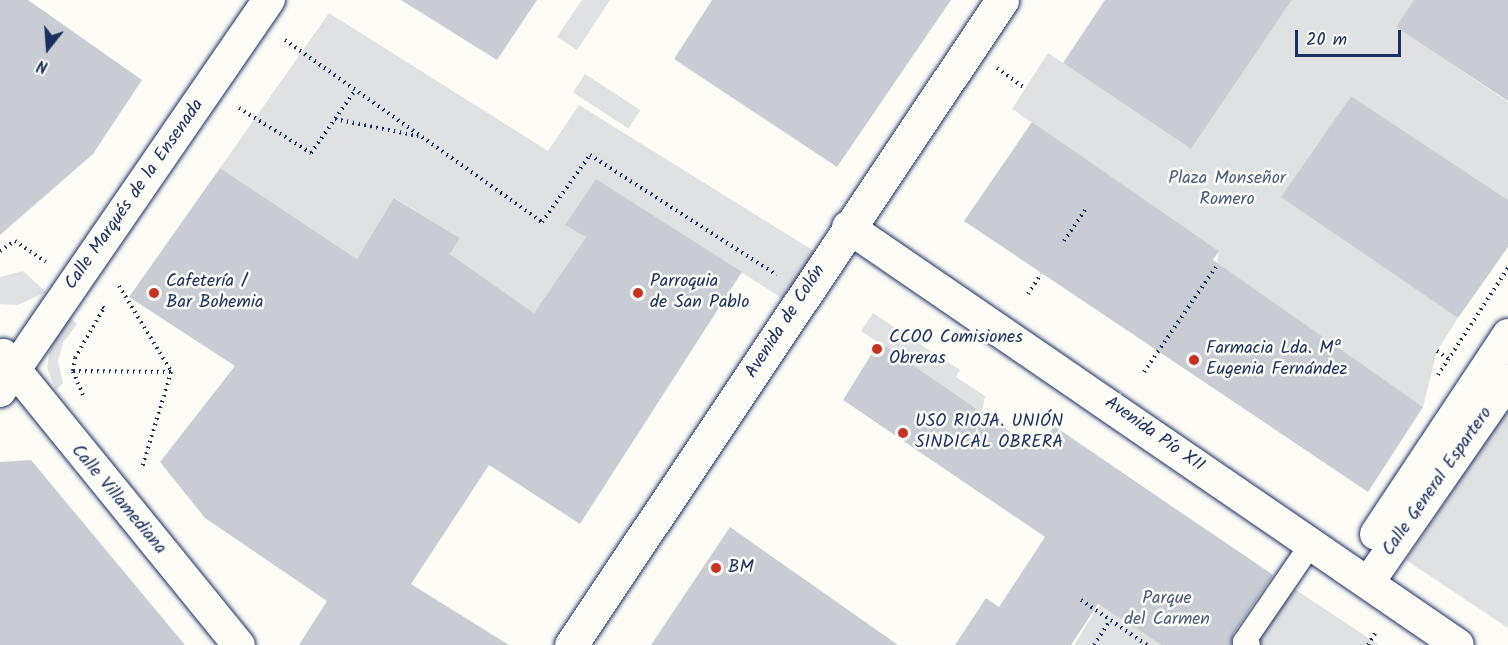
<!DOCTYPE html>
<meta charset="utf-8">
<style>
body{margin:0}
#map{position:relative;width:1508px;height:645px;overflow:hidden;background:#fdfcf7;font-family:Kalam,sans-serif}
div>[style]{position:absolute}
.green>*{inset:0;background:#e0e1e3;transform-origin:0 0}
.building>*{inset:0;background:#c9ccd3}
.path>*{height:4px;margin-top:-2px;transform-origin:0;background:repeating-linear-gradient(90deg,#1b2f5e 0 1.5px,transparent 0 6px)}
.roads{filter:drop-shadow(0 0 2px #1b2f5e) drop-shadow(0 0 2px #1b2f5e)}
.pedestrian>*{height:22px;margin:-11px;padding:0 11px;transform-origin:11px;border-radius:11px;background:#fdfcf7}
.minor>*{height:32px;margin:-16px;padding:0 16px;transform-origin:16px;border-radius:16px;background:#fdfcf7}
.secondary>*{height:33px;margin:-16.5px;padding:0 16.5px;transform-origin:16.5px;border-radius:16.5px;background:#fdfcf7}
.dots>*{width:16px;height:16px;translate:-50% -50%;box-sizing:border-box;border:3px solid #fdfcf7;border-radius:50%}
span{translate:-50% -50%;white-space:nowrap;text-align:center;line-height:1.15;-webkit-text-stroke:5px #fdfcf7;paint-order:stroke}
.park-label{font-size:18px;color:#4c5c7f}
.street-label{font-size:18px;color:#1b2f5e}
.poi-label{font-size:18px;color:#1b2f5e}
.left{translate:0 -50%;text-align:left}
.north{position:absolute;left:18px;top:18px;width:60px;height:60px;-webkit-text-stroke:4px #fdfcf7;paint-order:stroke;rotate:197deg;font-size:16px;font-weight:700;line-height:24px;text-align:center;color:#1b2f5e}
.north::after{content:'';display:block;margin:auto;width:21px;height:27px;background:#1b2f5e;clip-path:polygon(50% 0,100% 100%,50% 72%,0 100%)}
.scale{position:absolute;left:1295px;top:30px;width:106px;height:27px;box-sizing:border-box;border:3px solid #1b2f5e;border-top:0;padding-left:8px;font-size:18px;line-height:21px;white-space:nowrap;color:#1b2f5e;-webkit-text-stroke:4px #fdfcf7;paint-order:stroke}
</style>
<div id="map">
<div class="green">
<i style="clip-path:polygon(582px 0,610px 0,577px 50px,557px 37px)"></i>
<i style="clip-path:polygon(1292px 0,1414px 0,1397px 27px,1508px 102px,1508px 200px,1351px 96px,1282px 196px,1458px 318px,1437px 351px,1423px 407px,1216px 267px,1219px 251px,1012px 109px,1048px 53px,1191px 149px)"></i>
<i style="clip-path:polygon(329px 13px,548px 151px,579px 105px,827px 259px,796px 307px,596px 180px,566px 225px,586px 237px,534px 313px,450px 254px,460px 238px,395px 198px,357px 259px,220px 168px)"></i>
<i style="left:585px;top:74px;width:66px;height:22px;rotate:33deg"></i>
<i style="clip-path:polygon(23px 271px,46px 292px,18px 305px,0 304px,0 277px)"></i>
<i style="clip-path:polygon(873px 313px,960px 370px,956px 377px,985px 396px,982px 412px,861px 331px)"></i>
<i style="clip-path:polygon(69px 317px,77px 324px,63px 343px,58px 361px,63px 383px,56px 390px,47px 368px,50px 349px)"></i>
<i style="clip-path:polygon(1508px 408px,1508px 628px,1406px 560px)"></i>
<i style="clip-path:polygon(1284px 582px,1379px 645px,1242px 645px)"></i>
<i style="clip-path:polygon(1099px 605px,1169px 645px,1074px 645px)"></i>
</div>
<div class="building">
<i style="clip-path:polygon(0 0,28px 0,142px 80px,93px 154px,0 235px)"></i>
<i style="clip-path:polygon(401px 0,537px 0,497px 60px)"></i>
<i style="clip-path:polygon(712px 0,951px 0,837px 167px,674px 59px)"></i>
<i style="clip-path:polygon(1105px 0,1292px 0,1191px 149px,1063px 63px)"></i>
<i style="clip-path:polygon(1414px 0,1508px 0,1508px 101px,1396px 27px)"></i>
<i style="clip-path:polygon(1351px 96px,1508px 200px,1508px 247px,1458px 318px,1281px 197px)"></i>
<i style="clip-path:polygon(1032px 122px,1219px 251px,1213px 260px,1423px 407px,1368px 492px,964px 221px)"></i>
<i style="clip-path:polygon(220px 168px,357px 259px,394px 198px,460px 238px,450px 254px,534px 313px,586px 237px,565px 225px,596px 179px,742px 272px,580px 524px,489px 465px,411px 584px,509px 645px,299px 645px,327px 601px,205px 518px,160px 462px,235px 366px,129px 297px)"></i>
<i style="clip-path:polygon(879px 342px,1037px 450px,1054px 426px,1273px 575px,1233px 634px,1231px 645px,1162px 645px,1098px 604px,1071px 645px,955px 645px,986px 598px,999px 607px,1045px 537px,843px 400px)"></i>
<i style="clip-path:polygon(31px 460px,185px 645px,0 645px,0 462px)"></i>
<i style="clip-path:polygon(730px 527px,898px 645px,651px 645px)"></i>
</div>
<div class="path">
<i style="left:285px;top:40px;width:315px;rotate:35.3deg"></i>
<i style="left:542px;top:222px;width:82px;rotate:-54.4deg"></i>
<i style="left:590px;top:155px;width:222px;rotate:32.7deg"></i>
<i style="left:997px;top:68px;width:34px;rotate:36deg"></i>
<i style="left:239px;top:108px;width:85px;rotate:32deg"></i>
<i style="left:311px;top:153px;width:75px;rotate:-54.8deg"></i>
<i style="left:335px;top:119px;width:85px;rotate:11.6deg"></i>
<i style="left:1064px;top:241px;width:41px;rotate:-55.9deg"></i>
<i style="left:0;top:251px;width:18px;rotate:-34deg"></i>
<i style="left:15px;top:241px;width:37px;rotate:34deg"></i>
<i style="left:119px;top:286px;width:100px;rotate:58.5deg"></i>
<i style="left:1028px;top:294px;width:24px;rotate:-57deg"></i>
<i style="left:1437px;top:351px;width:14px;rotate:34deg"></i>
<i style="left:73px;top:371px;width:98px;rotate:0.6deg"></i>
<i style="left:171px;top:372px;width:100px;rotate:106.8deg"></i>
<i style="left:1144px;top:372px;width:127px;rotate:-55.6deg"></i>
<i style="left:1438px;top:375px;width:128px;rotate:-56.8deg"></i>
<i style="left:83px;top:395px;width:26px;rotate:-113deg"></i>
<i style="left:73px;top:371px;width:13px;rotate:-81deg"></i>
<i style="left:75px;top:358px;width:58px;rotate:-59.9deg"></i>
<i style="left:104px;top:308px;width:6px;rotate:-141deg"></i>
<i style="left:1081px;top:600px;width:80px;rotate:34.3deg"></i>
<i style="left:1094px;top:645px;width:30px;rotate:-57deg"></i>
<i style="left:1368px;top:645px;width:17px;rotate:-59deg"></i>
</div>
<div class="roads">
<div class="pedestrian">
<i style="left:1249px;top:645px;width:6px;rotate:-149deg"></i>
<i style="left:1244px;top:642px;width:119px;rotate:-55.6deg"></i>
<i style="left:1311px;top:544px;width:15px;rotate:37deg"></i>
</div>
<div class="minor">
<i style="left:848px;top:227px;width:739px;rotate:34.42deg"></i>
<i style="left:3px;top:355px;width:374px;rotate:50.9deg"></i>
<i style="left:0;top:391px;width:475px;rotate:-55.5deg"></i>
<i style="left:1376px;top:534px;width:239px;rotate:-56.4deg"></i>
<i style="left:1368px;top:583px;width:246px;rotate:-55.3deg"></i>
</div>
<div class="secondary">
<i style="left:571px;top:645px;width:776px;rotate:-56.25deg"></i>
</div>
</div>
<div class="dots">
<i style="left:154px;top:293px;background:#c8321e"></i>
<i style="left:638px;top:293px;background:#c8321e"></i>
<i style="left:877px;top:349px;background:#c8321e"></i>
<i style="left:1194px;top:360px;background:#c8321e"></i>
<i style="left:903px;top:433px;background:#c8321e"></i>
<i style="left:716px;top:568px;background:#c8321e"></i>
</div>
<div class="park-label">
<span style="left:1227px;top:190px">Plaza Monseñor<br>Romero</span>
<span style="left:1167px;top:610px">Parque<br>del Carmen</span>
</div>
<div class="street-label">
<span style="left:135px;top:195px;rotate:-55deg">Calle Marqués de la Ensenada</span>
<span style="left:786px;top:322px;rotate:-57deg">Avenida de Colón</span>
<span style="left:1154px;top:435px;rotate:35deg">Avenida Pío XII</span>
<span style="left:1438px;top:482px;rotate:-55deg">Calle General Espartero</span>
<span style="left:118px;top:500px;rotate:50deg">Calle Villamediana</span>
</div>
<div class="poi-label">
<span class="left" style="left:166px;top:293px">Cafetería /<br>Bar Bohemia</span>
<span class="left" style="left:650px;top:293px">Parroquia<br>de San Pablo</span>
<span class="left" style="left:889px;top:349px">CCOO Comisiones<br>Obreras</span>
<span class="left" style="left:1206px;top:360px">Farmacia Lda. Mª<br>Eugenia Fernández</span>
<span class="left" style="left:915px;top:433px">USO RIOJA. UNIÓN<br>SINDICAL OBRERA</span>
<span class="left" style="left:728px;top:568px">BM</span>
</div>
<div class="north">N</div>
<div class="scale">20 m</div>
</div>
